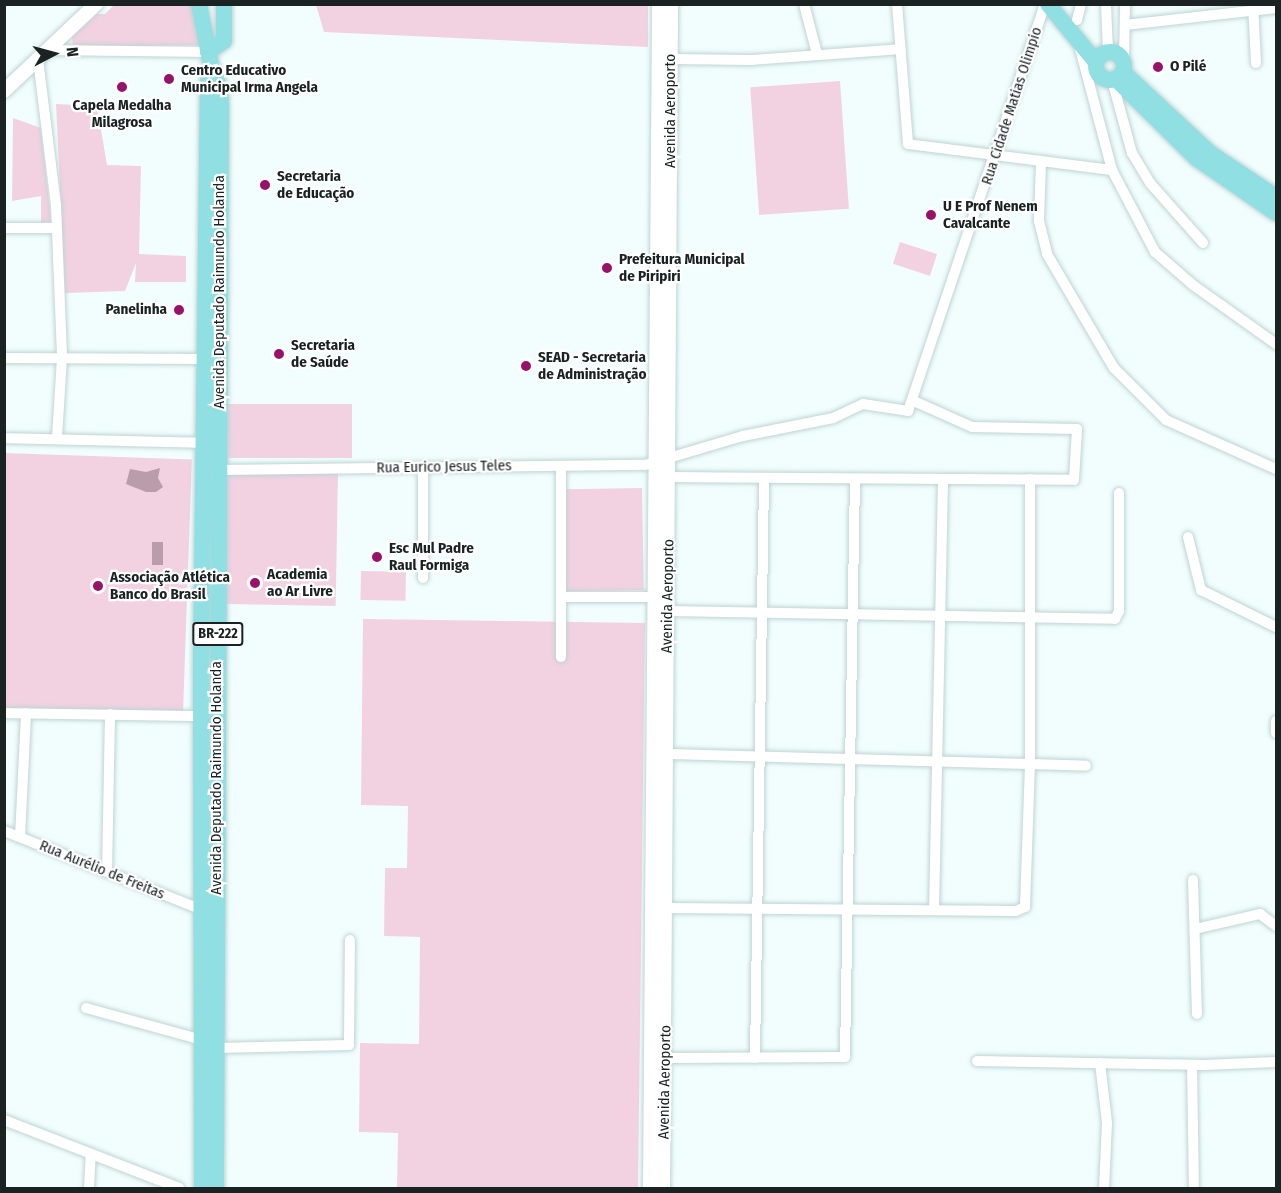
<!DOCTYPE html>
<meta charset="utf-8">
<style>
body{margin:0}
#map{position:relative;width:1281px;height:1193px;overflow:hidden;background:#f2fefe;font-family:"Fira Sans Condensed",sans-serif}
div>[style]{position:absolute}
.green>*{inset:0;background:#f2d2e1;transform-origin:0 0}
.water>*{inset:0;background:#ba9caa;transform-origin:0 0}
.roads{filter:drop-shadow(0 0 2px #bfd3d4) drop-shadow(0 0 2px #bfd3d4)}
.street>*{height:10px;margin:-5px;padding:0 5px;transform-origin:5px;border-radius:5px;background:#fff}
.secondary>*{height:14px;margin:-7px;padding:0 7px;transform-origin:7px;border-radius:7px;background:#fff}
.primary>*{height:16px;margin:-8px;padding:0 8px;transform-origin:8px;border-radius:8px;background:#8fdfe3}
.primary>.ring{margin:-8px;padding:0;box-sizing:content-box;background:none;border:16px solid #8fdfe3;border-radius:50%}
.dots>*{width:16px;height:16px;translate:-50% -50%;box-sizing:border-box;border:3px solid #fff;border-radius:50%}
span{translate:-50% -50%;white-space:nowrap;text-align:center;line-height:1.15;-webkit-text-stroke:4.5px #fff;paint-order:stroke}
.shield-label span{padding:2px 4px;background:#fff;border:2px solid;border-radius:4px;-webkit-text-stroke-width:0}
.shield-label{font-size:14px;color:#1a2222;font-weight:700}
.poi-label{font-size:15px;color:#1a2222;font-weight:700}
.left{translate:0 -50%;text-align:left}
.right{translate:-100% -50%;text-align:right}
.street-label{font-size:15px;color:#1a2222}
.frame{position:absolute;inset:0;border:6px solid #1a2222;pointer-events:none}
.north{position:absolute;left:24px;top:24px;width:60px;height:60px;-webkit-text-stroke:4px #fff;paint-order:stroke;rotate:84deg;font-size:16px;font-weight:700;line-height:24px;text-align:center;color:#1a2222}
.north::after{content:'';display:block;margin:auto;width:21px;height:27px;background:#1a2222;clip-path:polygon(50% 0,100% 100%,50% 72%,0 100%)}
</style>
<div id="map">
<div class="green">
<i style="clip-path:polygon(115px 4px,194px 5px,199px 45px,73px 47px,72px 37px,97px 14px,105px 14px)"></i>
<i style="clip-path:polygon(316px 5px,648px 5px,648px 47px,324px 32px)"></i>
<i style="left:840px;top:81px;width:128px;height:90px;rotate:86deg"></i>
<i style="clip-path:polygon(56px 104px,97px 106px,107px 165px,141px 166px,139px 254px,186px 256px,186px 282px,135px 282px,136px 263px,125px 291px,65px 293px)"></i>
<i style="clip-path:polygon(13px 118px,41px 128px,51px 221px,41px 223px,41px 196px,12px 201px)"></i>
<i style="left:900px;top:242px;width:39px;height:23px;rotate:18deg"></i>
<i style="left:228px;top:404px;width:124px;height:54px"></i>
<i style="left:5px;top:453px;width:187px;height:259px;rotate:2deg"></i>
<i style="left:226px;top:471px;width:112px;height:133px;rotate:1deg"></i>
<i style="left:642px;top:488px;width:102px;height:78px;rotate:89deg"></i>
<i style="left:361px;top:571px;width:45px;height:29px;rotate:1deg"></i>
<i style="clip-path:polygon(363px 619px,645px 623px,638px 1188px,397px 1188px,398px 1133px,359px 1132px,360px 1043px,419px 1044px,420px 937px,384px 936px,385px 868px,407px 868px,408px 806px,361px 805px)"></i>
</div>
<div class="water">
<i style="clip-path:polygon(160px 468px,158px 478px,163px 487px,156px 492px,146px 492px,126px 484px,130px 469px,146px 472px)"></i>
<i style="left:152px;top:542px;width:11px;height:23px"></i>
</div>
<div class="roads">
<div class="street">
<i style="left:804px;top:4px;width:52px;rotate:75.4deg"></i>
<i style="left:897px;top:4px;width:140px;rotate:85.5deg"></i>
<i style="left:908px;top:144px;width:206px;rotate:7.3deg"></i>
<i style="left:1106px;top:4px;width:47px;rotate:87.6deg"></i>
<i style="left:1253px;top:4px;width:59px;rotate:87.1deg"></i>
<i style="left:1077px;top:20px;width:16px;rotate:-76deg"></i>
<i style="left:1125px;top:25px;width:152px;rotate:-6.4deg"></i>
<i style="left:1079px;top:45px;width:129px;rotate:75.2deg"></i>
<i style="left:1112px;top:170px;width:93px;rotate:62.3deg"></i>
<i style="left:1155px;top:252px;width:50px;rotate:41deg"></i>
<i style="left:1193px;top:285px;width:102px;rotate:35.4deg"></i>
<i style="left:49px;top:50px;width:159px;rotate:0.7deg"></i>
<i style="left:38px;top:59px;width:148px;rotate:83deg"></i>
<i style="left:56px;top:206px;width:152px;rotate:87.7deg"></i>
<i style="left:62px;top:358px;width:80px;rotate:93.6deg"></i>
<i style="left:671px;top:59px;width:80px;rotate:0.7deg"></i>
<i style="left:751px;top:60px;width:150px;rotate:-4.2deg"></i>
<i style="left:1124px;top:62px;width:58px;rotate:-89deg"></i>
<i style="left:1112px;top:80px;width:76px;rotate:74.7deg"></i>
<i style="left:1132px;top:153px;width:35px;rotate:59deg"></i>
<i style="left:1150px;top:183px;width:80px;rotate:48.5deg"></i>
<i style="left:1041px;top:163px;width:58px;rotate:92deg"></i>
<i style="left:1039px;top:221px;width:34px;rotate:76deg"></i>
<i style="left:1047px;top:254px;width:132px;rotate:59.6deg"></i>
<i style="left:1114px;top:368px;width:74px;rotate:45deg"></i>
<i style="left:1166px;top:420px;width:120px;rotate:24deg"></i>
<i style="left:4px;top:228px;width:51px"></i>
<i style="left:4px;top:358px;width:200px;rotate:0.3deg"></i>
<i style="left:4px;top:438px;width:200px;rotate:1.4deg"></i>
<i style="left:423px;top:467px;width:111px;rotate:90deg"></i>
<i style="left:219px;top:470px;width:426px;rotate:-0.7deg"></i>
<i style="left:645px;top:465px;width:102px;rotate:-16.5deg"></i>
<i style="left:743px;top:436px;width:92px;rotate:-11.3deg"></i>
<i style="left:833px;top:418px;width:33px;rotate:-25deg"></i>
<i style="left:863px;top:404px;width:46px;rotate:8.8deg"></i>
<i style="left:908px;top:411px;width:429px;rotate:-71.4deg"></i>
<i style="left:669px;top:477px;width:405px;rotate:0.4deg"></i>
<i style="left:1074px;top:480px;width:51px;rotate:-86.6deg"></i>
<i style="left:1077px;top:429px;width:105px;rotate:-178.9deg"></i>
<i style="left:972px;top:427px;width:64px;rotate:-155.9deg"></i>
<i style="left:1188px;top:537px;width:55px;rotate:76.2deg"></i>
<i style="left:1201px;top:590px;width:84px;rotate:26.3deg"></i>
<i style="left:561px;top:597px;width:93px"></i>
<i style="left:668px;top:611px;width:447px;rotate:1deg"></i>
<i style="left:1115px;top:619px;width:9px;rotate:-63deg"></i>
<i style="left:1119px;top:611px;width:118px;rotate:-90deg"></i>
<i style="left:561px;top:657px;width:191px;rotate:-90deg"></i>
<i style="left:4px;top:713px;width:197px;rotate:0.9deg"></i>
<i style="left:1276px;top:721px;width:12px;rotate:90deg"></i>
<i style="left:666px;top:754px;width:420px;rotate:1.6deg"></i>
<i style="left:4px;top:831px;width:211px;rotate:21.7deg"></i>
<i style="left:20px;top:837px;width:124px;rotate:-87.2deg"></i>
<i style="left:107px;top:872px;width:158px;rotate:-88.9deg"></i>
<i style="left:1193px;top:880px;width:134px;rotate:88.3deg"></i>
<i style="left:666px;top:908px;width:350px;rotate:0.5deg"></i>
<i style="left:1016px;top:911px;width:10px;rotate:-24deg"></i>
<i style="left:1025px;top:907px;width:143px;rotate:-88deg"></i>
<i style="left:1030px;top:764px;width:285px;rotate:-90deg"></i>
<i style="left:934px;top:910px;width:431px;rotate:-88.8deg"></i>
<i style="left:1195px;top:929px;width:67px;rotate:-13deg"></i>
<i style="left:1260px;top:914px;width:20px;rotate:37deg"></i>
<i style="left:86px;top:1008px;width:120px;rotate:15.4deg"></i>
<i style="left:216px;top:1048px;width:133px;rotate:-1.3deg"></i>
<i style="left:349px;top:1045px;width:105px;rotate:-89.5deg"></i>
<i style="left:666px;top:1058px;width:179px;rotate:-0.3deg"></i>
<i style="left:845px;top:1057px;width:578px;rotate:-89.01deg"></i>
<i style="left:755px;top:1058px;width:579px;rotate:-89.11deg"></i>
<i style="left:977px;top:1061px;width:227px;rotate:1deg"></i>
<i style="left:1204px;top:1065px;width:72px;rotate:-2.4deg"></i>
<i style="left:1100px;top:1063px;width:60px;rotate:83.3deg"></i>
<i style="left:1107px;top:1123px;width:65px;rotate:92.6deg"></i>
<i style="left:1192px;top:1065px;width:123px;rotate:89.1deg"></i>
<i style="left:4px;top:1120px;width:188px;rotate:21.2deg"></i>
<i style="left:89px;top:1188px;width:34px;rotate:-87deg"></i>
</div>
<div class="secondary">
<i style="left:4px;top:91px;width:127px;rotate:-43.4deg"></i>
<i style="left:650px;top:1188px;width:1184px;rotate:-89.56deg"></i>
<i style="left:663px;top:1188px;width:1184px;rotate:-89.61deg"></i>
</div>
<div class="primary">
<i style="left:199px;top:4px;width:67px;rotate:78.9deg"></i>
<i style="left:212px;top:70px;width:20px;rotate:66deg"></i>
<i style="left:220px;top:88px;width:21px;rotate:87deg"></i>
<i style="left:221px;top:109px;width:1079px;rotate:90.27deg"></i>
<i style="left:1048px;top:4px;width:75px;rotate:50.4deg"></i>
<i class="ring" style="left:1096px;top:52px;width:12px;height:12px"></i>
<i style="left:208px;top:52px;width:19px;rotate:-35deg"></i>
<i style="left:224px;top:41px;width:37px;rotate:-90deg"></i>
<i style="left:1124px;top:73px;width:119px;rotate:43deg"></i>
<i style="left:1211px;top:154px;width:78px;rotate:33.5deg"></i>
<i style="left:1116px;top:79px;width:112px;rotate:44.6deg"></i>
<i style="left:1196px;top:158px;width:97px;rotate:34.5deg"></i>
<i style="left:202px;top:1188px;width:527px;rotate:-90.11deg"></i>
<i style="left:201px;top:661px;width:580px;rotate:-89.31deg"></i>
<i style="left:208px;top:81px;width:12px;rotate:-70deg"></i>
</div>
</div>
<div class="dots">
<i style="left:1158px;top:67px;background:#971369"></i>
<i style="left:169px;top:79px;background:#971369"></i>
<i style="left:122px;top:87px;background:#971369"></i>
<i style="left:265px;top:185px;background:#971369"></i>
<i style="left:931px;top:215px;background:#971369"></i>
<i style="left:607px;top:268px;background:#971369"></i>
<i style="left:179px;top:310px;background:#971369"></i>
<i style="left:279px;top:354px;background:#971369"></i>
<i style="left:526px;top:366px;background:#971369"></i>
<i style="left:377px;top:557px;background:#971369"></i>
<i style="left:255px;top:583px;background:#971369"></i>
<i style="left:98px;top:586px;background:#971369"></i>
</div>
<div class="shield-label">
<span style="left:218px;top:634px">BR-222</span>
</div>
<div class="poi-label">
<span class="left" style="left:1170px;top:67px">O Pilé</span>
<span class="left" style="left:181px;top:79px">Centro Educativo<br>Municipal Irma Angela</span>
<span style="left:122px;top:114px">Capela Medalha<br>Milagrosa</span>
<span class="left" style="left:277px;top:185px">Secretaria<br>de Educação</span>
<span class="left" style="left:943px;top:215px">U E Prof Nenem<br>Cavalcante</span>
<span class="left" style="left:619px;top:268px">Prefeitura Municipal<br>de Piripiri</span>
<span class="right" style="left:167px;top:310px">Panelinha</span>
<span class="left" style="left:291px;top:354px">Secretaria<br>de Saúde</span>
<span class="left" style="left:538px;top:366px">SEAD - Secretaria<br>de Administração</span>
<span class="left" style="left:389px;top:557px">Esc Mul Padre<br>Raul Formiga</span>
<span class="left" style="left:267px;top:583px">Academia<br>ao Ar Livre</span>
<span class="left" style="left:110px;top:586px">Associação Atlética<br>Banco do Brasil</span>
</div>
<div class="street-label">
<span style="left:1012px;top:106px;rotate:-72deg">Rua Cidade Matias Olimpio</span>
<span style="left:671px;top:111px;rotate:-90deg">Avenida Aeroporto</span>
<span style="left:220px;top:292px;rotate:-90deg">Avenida Deputado Raimundo Holanda</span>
<span style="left:444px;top:467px;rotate:-1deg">Rua Eurico Jesus Teles</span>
<span style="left:668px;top:596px;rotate:-89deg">Avenida Aeroporto</span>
<span style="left:217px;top:778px;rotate:-90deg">Avenida Deputado Raimundo Holanda</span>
<span style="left:102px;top:870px;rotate:22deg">Rua Aurélio de Freitas</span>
<span style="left:665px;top:1082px;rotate:-89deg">Avenida Aeroporto</span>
</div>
<div class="frame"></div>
<div class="north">N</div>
</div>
